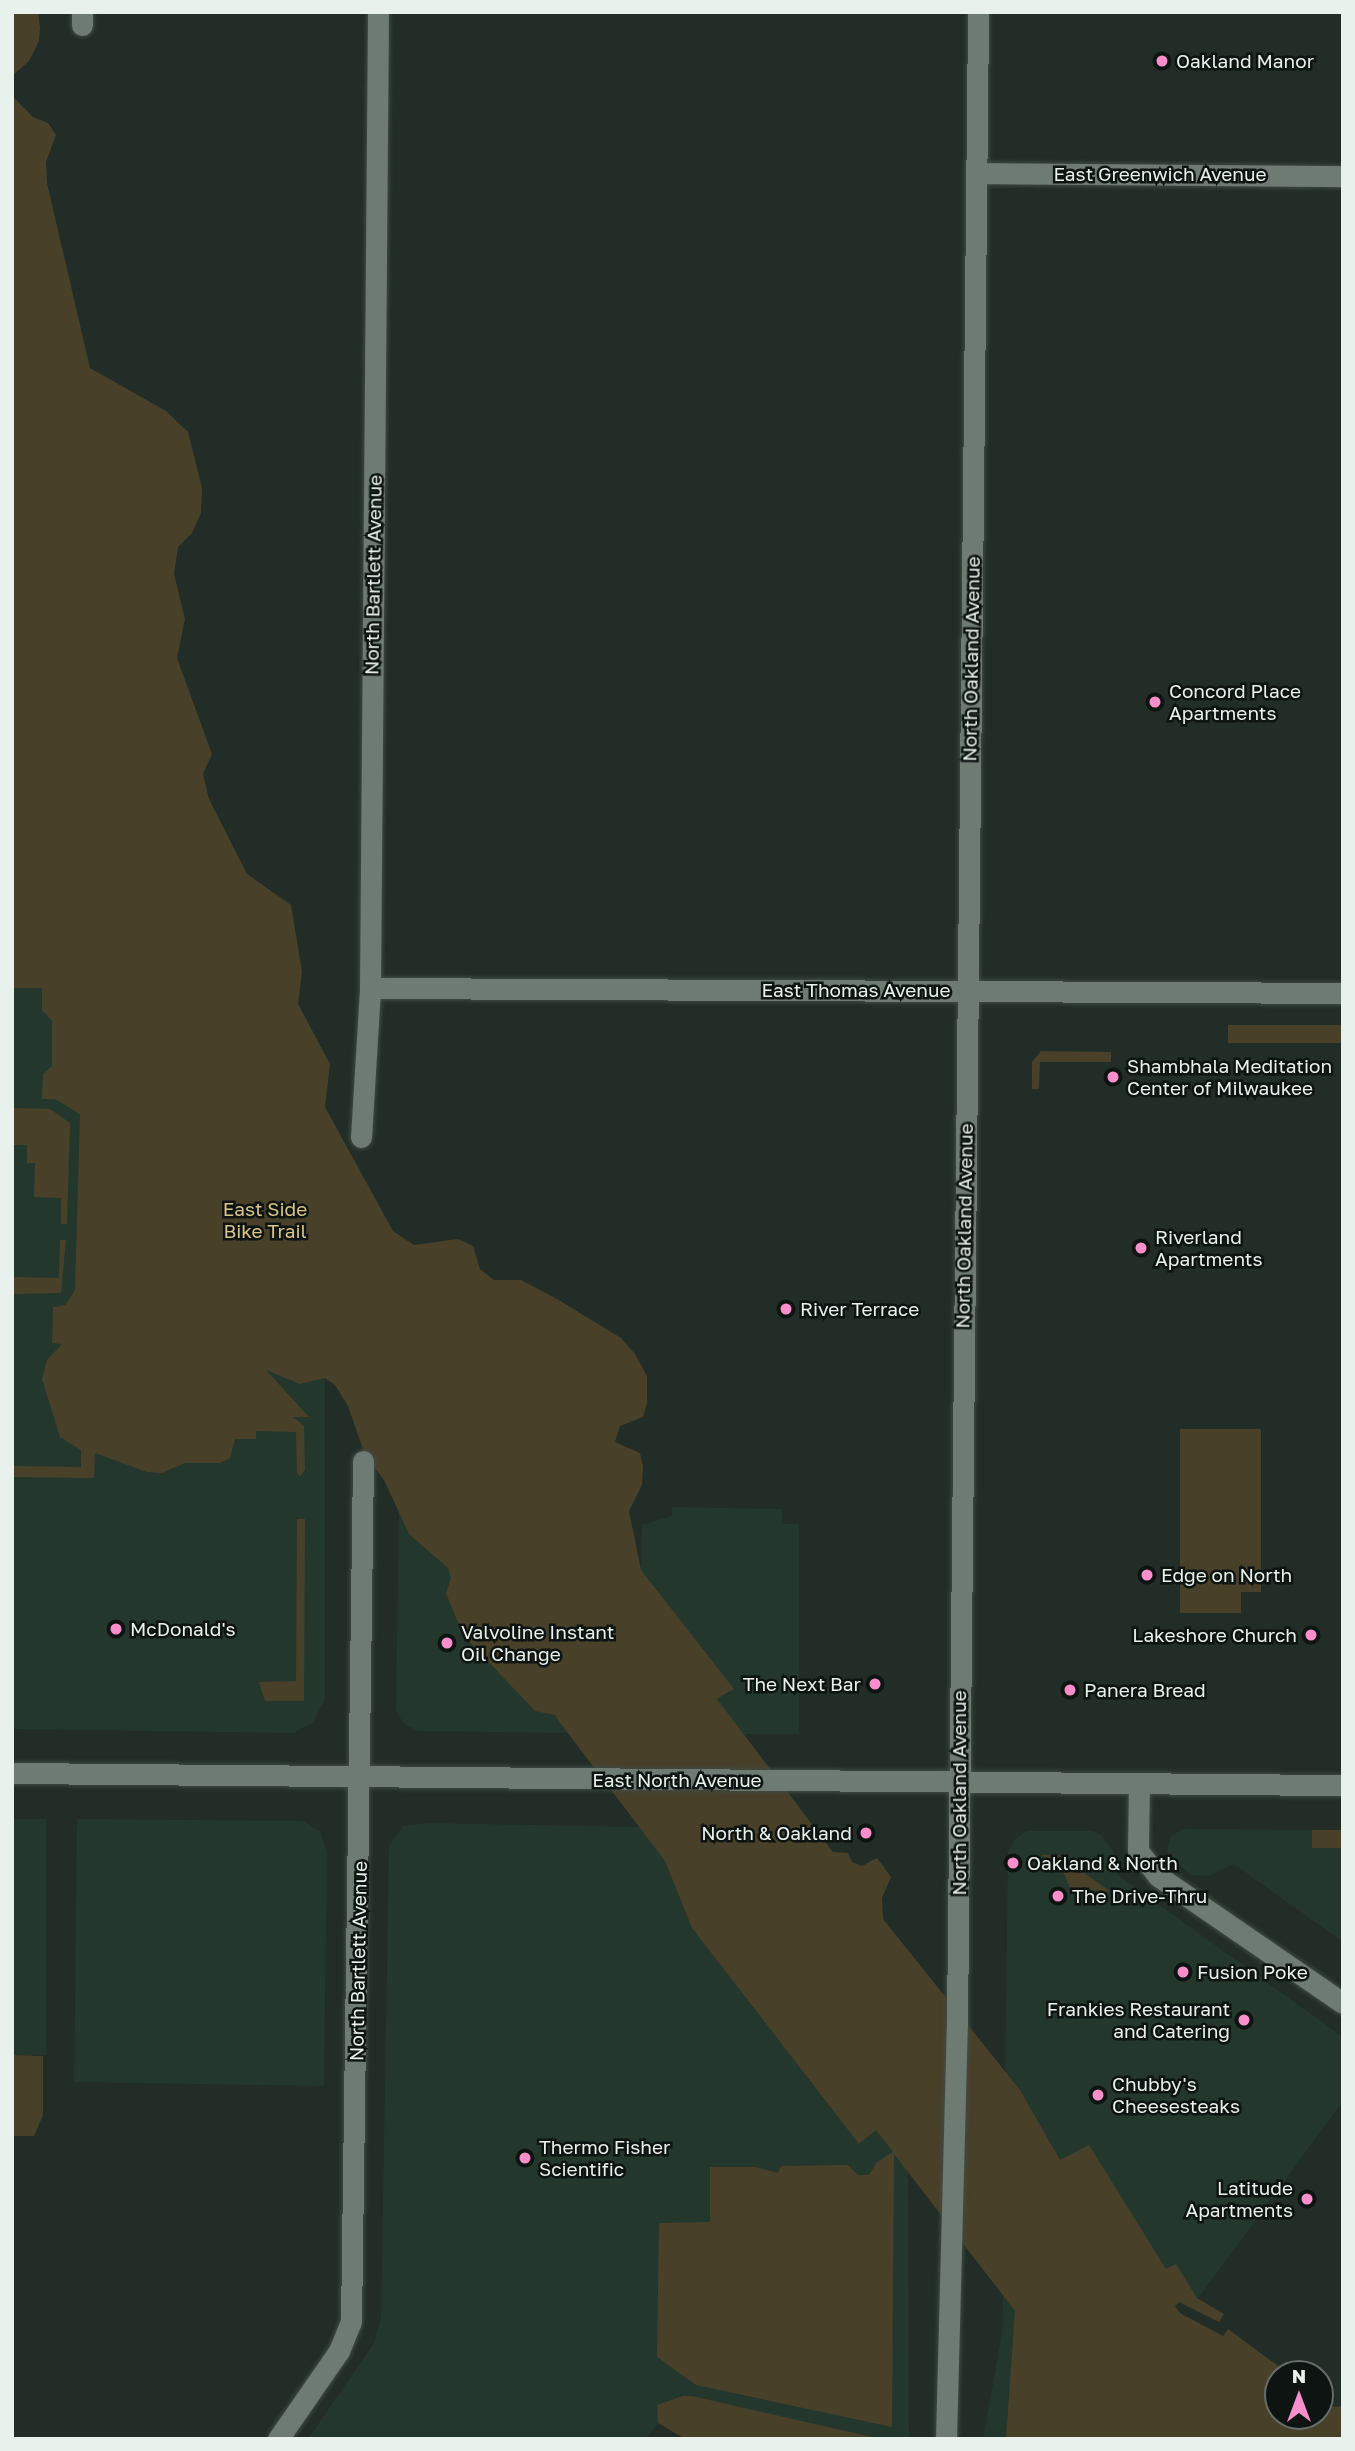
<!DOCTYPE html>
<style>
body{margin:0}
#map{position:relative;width:1355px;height:2451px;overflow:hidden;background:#212d26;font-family:"Golos Text",sans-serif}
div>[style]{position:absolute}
.built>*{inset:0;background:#24372c;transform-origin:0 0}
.green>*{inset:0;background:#49402a;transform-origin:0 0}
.roads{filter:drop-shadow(0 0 2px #404a44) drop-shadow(0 0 2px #404a44)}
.street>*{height:21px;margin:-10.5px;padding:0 10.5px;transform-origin:10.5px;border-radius:10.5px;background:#6d7b73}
.secondary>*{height:21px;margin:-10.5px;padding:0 10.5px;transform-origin:10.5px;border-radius:10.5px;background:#6d7b73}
.dots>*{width:19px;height:19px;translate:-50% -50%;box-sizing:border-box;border:4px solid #0e1411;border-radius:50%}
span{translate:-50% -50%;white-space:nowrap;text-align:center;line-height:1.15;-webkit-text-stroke:5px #0e1411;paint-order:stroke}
.poi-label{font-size:19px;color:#e9f1ec}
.left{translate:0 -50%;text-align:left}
.right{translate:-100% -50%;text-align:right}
.street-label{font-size:19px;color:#e9f1ec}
.park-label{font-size:19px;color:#d9c489}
.frame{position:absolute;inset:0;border:14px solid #e9f1ec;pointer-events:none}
.north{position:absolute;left:1264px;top:2360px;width:70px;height:70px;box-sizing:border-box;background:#0e1411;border:2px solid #666c69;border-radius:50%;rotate:0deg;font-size:19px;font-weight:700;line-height:28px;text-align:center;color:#e9f1ec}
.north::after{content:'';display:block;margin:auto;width:24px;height:32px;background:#f98fca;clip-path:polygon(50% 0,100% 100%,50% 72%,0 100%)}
</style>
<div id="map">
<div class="built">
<i style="clip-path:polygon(12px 765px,300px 1384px,325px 1378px,325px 1699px,313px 1722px,294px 1733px,12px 1729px)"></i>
<i style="clip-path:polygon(399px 1490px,555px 1715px,568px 1733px,418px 1731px,403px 1723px,396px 1710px)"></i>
<i style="clip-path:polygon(672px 1507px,782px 1509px,782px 1524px,799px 1524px,799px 1734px,743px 1734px,716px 1698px,731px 1693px,726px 1681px,641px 1570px,642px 1525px,672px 1516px)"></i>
<i style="left:12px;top:1819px;width:34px;height:236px"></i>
<i style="clip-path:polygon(77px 1819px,303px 1821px,320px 1831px,327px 1852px,324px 2086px,74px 2082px)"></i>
<i style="clip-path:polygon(425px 1823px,640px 1827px,665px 1861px,692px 1928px,859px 2144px,876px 2130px,908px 2172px,909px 2439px,708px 2439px,657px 2406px,658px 2423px,646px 2439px,308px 2439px,374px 2343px,381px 2317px,389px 1845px,404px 1826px)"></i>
<i style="clip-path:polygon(1182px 1829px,1343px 1830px,1343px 1942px,1234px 1864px,1209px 1876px,1190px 1875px,1167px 1852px,1170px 1837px)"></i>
<i style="clip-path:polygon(1027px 1831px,1092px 1831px,1102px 1836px,1114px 1853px,1115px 1873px,1343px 2037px,1343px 2101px,1191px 2308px,1180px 2302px,1175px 2306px,1061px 2161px,1005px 2070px,1008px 1852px,1015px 1839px)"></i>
<i style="clip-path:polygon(1003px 2294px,1016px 2311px,1012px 2351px,1042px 2439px,983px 2439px,1002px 2333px)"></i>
</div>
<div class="green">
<i style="clip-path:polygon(12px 12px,38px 12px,40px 28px,39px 41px,29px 61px,13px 75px,12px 88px)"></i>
<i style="clip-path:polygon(12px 96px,33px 117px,48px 123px,56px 135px,46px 162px,47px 183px,90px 368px,166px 411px,188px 432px,202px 488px,201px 513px,192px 533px,178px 547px,174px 574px,185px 619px,177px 658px,212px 754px,203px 774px,209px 799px,247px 874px,291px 905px,302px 972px,298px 1004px,330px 1064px,325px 1107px,393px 1231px,414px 1245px,458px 1239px,473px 1246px,480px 1269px,494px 1280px,521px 1280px,557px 1299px,621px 1338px,635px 1354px,647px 1376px,647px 1403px,643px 1417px,620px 1426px,615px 1442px,640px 1453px,643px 1467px,642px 1485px,629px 1511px,641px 1570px,734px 1689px,717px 1699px,833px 1852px,848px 1853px,852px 1862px,862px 1866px,877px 1858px,891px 1877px,882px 1898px,883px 1919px,1020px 2090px,1060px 2160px,1089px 2145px,1166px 2269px,1176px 2264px,1197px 2298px,1224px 2314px,1219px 2322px,1179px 2302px,1175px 2306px,1180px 2313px,1223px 2336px,1228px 2329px,1289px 2374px,1278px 2374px,1278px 2416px,1320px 2416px,1320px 2397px,1334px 2407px,1343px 2406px,1343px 2439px,1006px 2439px,1015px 2311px,894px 2154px,892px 2427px,696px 2385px,657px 2357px,659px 2223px,710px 2222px,710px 2167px,755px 2167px,778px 2173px,781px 2166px,848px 2165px,858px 2175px,869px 2175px,877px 2162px,893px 2152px,876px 2130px,859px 2144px,692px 1928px,665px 1861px,561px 1724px,555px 1715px,535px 1711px,463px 1635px,446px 1593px,451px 1578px,448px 1568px,409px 1534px,384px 1480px,365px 1455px,348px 1406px,335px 1385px,325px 1378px,300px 1384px,266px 1370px,309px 1417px,293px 1417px,304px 1426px,305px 1470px,300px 1476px,297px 1473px,296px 1432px,256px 1431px,256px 1439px,235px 1439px,230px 1458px,220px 1463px,185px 1463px,162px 1473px,147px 1472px,95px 1453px,94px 1478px,12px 1477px,12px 1466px,81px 1467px,81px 1450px,60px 1437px,42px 1379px,47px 1360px,62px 1344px,52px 1343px,53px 1307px,65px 1305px,75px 1290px,80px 1114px,55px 1099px,42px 1099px,43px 1074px,52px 1066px,52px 1021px,42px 1010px,42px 988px,12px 988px)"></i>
<i style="left:1228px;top:1025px;width:115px;height:18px"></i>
<i style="clip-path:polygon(1041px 1051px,1111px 1052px,1111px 1062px,1040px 1062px,1039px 1089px,1032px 1089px,1032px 1062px)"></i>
<i style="clip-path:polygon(12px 1108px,50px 1109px,70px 1123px,67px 1224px,61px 1224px,61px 1198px,34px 1197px,35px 1163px,27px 1163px,27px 1145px,12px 1145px)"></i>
<i style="clip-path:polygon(60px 1240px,66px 1240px,61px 1293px,12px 1294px,12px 1277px,59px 1278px)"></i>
<i style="clip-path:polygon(1180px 1429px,1261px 1429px,1261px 1592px,1241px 1592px,1241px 1613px,1180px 1613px)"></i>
<i style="clip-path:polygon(297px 1519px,305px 1519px,304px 1701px,265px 1701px,259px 1682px,296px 1681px)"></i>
<i style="left:1312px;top:1830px;width:31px;height:18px"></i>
<i style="clip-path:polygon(1041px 1855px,1059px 1855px,1111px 1892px,1070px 1888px,1062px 1869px)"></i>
<i style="clip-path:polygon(12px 2055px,43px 2056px,43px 2115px,34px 2136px,12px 2136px)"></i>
<i style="clip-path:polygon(683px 2396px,692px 2396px,881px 2439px,685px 2439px,658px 2423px,657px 2405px)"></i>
</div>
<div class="roads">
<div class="street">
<i style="left:82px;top:25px;width:13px;rotate:-90deg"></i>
<i style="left:977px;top:173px;width:366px;rotate:0.5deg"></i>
<i style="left:370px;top:988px;width:973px;rotate:0.29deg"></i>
<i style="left:361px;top:1137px;width:149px;rotate:-86.5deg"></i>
<i style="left:370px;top:988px;width:976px;rotate:-89.53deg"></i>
<i style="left:1139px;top:1784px;width:67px;rotate:90.9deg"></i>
<i style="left:1138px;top:1851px;width:32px;rotate:51deg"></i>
<i style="left:1158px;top:1876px;width:224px;rotate:34.5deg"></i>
<i style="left:278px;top:2439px;width:107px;rotate:-55.3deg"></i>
<i style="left:339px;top:2351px;width:31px;rotate:-68deg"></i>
<i style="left:351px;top:2322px;width:861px;rotate:-89.2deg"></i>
</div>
<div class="secondary">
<i style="left:12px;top:1773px;width:1331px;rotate:0.52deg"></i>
<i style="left:946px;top:2439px;width:416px;rotate:-88.5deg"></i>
<i style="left:957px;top:2023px;width:2011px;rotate:-89.4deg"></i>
</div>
</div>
<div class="dots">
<i style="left:1162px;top:61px;background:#f98fca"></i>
<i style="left:1155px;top:702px;background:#f98fca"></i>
<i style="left:1113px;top:1077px;background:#f98fca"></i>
<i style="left:1141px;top:1248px;background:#f98fca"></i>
<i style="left:786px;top:1309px;background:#f98fca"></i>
<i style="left:1147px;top:1575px;background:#f98fca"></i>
<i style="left:116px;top:1629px;background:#f98fca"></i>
<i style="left:1311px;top:1635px;background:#f98fca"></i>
<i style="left:447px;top:1643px;background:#f98fca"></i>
<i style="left:875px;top:1684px;background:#f98fca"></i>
<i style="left:1070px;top:1690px;background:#f98fca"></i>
<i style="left:866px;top:1833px;background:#f98fca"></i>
<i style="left:1013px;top:1863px;background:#f98fca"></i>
<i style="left:1058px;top:1896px;background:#f98fca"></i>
<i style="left:1183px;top:1972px;background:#f98fca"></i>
<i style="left:1244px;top:2020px;background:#f98fca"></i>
<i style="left:1098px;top:2095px;background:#f98fca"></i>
<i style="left:525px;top:2158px;background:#f98fca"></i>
<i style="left:1307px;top:2199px;background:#f98fca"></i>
</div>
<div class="poi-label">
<span class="left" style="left:1176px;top:61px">Oakland Manor</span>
<span class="left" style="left:1169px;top:702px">Concord Place<br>Apartments</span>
<span class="left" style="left:1127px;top:1077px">Shambhala Meditation<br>Center of Milwaukee</span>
<span class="left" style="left:1155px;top:1248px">Riverland<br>Apartments</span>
<span class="left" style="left:800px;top:1309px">River Terrace</span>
<span class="left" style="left:1161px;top:1575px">Edge on North</span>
<span class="left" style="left:130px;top:1629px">McDonald's</span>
<span class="left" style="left:461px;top:1643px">Valvoline Instant<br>Oil Change</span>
<span class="right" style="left:1297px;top:1635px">Lakeshore Church</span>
<span class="right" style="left:861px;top:1684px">The Next Bar</span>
<span class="left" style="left:1084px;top:1690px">Panera Bread</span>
<span class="right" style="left:852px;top:1833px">North &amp; Oakland</span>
<span class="left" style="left:1027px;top:1863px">Oakland &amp; North</span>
<span class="left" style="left:1072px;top:1896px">The Drive-Thru</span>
<span class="left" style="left:1197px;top:1972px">Fusion Poke</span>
<span class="right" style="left:1230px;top:2020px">Frankies Restaurant<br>and Catering</span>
<span class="left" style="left:1112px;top:2095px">Chubby's<br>Cheesesteaks</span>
<span class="left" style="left:539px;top:2158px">Thermo Fisher<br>Scientific</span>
<span class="right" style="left:1293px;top:2199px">Latitude<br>Apartments</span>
</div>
<div class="street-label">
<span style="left:1160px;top:174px">East Greenwich Avenue</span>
<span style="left:373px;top:575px;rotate:-89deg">North Bartlett Avenue</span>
<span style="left:971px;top:659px;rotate:-89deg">North Oakland Avenue</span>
<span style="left:856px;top:990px">East Thomas Avenue</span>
<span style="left:964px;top:1226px;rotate:-89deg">North Oakland Avenue</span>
<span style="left:677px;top:1780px">East North Avenue</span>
<span style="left:959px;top:1793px;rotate:-90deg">North Oakland Avenue</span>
<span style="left:358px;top:1961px;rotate:-89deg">North Bartlett Avenue</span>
</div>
<div class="park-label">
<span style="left:265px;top:1220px">East Side<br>Bike Trail</span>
</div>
<div class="frame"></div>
<div class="north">N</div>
</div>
